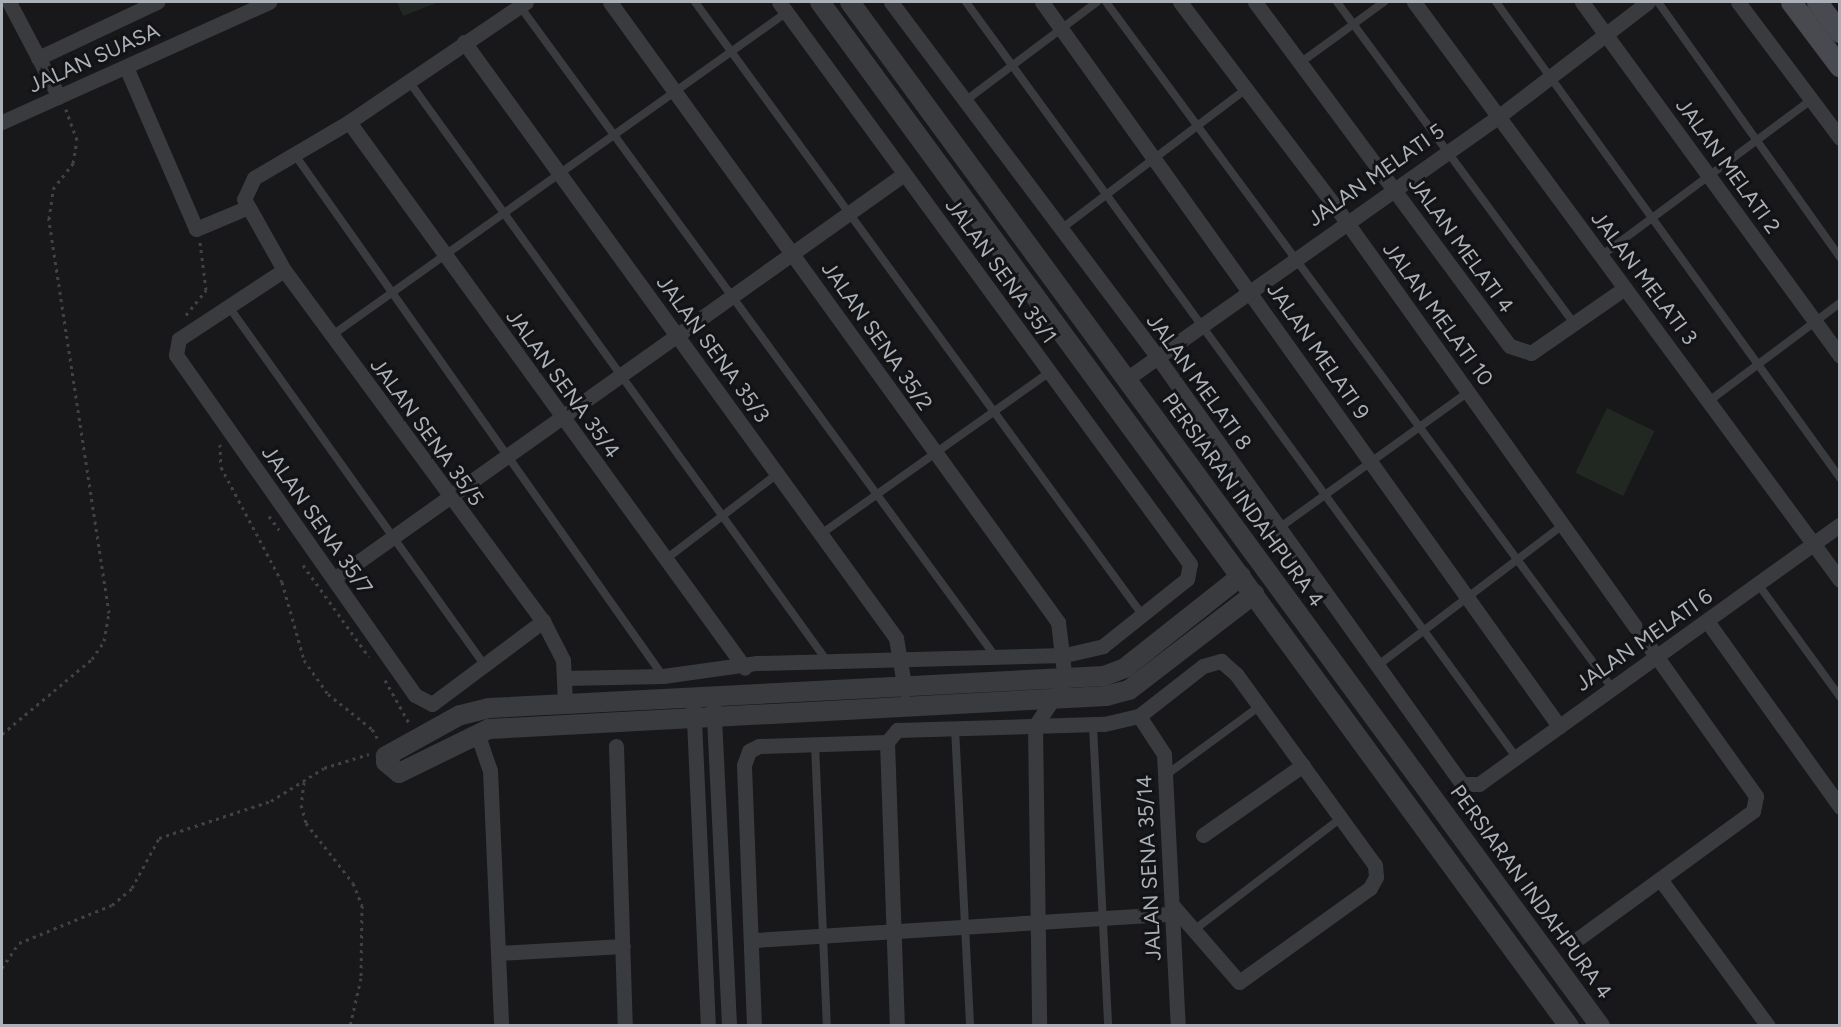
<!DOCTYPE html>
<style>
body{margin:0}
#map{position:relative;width:1841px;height:1027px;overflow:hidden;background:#18181a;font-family:Figtree,sans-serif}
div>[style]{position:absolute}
.green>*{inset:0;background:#202821;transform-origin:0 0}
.path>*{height:3px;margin-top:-1.5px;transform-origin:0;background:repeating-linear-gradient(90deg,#3f4246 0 3px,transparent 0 7.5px)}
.service>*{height:8px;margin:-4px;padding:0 4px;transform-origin:4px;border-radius:4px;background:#393b3f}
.minor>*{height:15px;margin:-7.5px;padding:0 7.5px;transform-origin:7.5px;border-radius:7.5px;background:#393b3f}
.tertiary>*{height:20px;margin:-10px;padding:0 10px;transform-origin:10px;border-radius:10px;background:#393b3f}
.secondary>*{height:21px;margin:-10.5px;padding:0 10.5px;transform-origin:10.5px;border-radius:10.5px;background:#484a4f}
span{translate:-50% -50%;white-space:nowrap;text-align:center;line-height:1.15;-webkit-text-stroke:6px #131315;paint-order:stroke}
.street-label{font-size:21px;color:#abb1b9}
.frame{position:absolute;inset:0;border:3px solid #abb1b9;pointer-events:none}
</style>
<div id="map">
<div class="green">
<i style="clip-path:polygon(397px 2px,439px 2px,403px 16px)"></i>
<i style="left:1607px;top:408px;width:53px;height:72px;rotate:26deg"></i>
</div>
<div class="path">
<i style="left:186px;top:315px;width:32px;rotate:-51deg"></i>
<i style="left:206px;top:290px;width:48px;rotate:-97.1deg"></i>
<i style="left:220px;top:444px;width:23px;rotate:88deg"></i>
<i style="left:221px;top:467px;width:130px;rotate:62.1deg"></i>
<i style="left:282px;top:582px;width:81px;rotate:74.2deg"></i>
<i style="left:304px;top:660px;width:42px;rotate:54.8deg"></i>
<i style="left:328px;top:694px;width:56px;rotate:38.5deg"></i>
<i style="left:372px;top:729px;width:14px;rotate:60deg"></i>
<i style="left:269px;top:516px;width:17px;rotate:54deg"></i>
<i style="left:303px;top:565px;width:113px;rotate:54.3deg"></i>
<i style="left:385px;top:680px;width:49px;rotate:60.8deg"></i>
<i style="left:2px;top:734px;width:117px;rotate:-39.8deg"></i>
<i style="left:92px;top:659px;width:22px;rotate:-56deg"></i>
<i style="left:104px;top:641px;width:28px;rotate:-80deg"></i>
<i style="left:109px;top:613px;width:399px;rotate:-98.7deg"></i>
<i style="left:49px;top:219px;width:30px;rotate:-82deg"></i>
<i style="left:53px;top:189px;width:33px;rotate:-52deg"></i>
<i style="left:73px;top:163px;width:23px;rotate:-80deg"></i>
<i style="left:77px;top:140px;width:33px;rotate:-110deg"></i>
<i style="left:304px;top:782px;width:23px;rotate:97deg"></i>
<i style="left:301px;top:805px;width:19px;rotate:74deg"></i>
<i style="left:306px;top:823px;width:76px;rotate:51.9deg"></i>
<i style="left:353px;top:883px;width:24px;rotate:68deg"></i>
<i style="left:362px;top:905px;width:73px;rotate:90.8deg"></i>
<i style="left:361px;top:978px;width:49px;rotate:102.9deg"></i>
<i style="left:2px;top:968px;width:30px;rotate:-56deg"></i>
<i style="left:19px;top:943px;width:100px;rotate:-22.2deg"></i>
<i style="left:112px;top:905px;width:26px;rotate:-40deg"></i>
<i style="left:132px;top:888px;width:57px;rotate:-61.6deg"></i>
<i style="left:159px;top:838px;width:118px;rotate:-18.3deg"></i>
<i style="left:271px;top:801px;width:62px;rotate:-31.9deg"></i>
<i style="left:324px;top:768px;width:47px;rotate:-17.3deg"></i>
</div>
<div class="service">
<i style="left:695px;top:2px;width:760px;rotate:53.88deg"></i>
<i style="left:966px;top:2px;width:934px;rotate:53.93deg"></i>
<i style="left:1106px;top:2px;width:852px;rotate:53.59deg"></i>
<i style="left:1337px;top:2px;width:400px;rotate:53.6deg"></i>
<i style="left:1496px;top:2px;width:587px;rotate:54.14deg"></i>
<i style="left:1658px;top:2px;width:313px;rotate:54.5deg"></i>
<i style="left:519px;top:5px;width:806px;rotate:53.83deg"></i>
<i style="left:1300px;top:63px;width:104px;rotate:-36deg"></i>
<i style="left:408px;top:80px;width:716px;rotate:54.2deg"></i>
<i style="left:965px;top:101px;width:165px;rotate:-36.9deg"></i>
<i style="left:295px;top:155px;width:638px;rotate:54.77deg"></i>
<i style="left:1061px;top:229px;width:232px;rotate:-37.1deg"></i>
<i style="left:1601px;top:256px;width:262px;rotate:-36.6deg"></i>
<i style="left:229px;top:307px;width:441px;rotate:54.5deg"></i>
<i style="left:331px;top:336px;width:559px;rotate:-35.39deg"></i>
<i style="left:1709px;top:401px;width:164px;rotate:-36.8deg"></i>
<i style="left:1279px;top:528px;width:233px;rotate:-35.7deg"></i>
<i style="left:821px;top:534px;width:281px;rotate:-35.3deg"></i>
<i style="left:666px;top:559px;width:140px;rotate:-37.4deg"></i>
<i style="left:1758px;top:584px;width:140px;rotate:54deg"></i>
<i style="left:1377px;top:666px;width:233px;rotate:-37.2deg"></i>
<i style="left:1093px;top:726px;width:300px;rotate:87.1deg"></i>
<i style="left:955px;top:728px;width:298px;rotate:87.1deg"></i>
<i style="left:815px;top:744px;width:282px;rotate:87.6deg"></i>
<i style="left:1166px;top:775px;width:117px;rotate:-36.3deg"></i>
<i style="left:1194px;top:930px;width:185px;rotate:-37.3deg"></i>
</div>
<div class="minor">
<i style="left:9px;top:2px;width:107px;rotate:62.2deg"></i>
<i style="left:526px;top:2px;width:214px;rotate:145.9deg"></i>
<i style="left:349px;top:122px;width:110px;rotate:149.5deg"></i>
<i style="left:254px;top:178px;width:23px;rotate:115deg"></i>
<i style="left:244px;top:199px;width:81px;rotate:60.6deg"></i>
<i style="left:284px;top:270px;width:436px;rotate:53.6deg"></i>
<i style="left:543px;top:621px;width:44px;rotate:62.9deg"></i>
<i style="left:563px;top:660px;width:43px;rotate:87.3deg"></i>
<i style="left:610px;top:2px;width:765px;rotate:54.15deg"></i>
<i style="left:1058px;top:622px;width:59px;rotate:83.2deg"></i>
<i style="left:1065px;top:681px;width:54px;rotate:123.7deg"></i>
<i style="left:1035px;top:726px;width:300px;rotate:89.2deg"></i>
<i style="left:891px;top:2px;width:445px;rotate:53.1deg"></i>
<i style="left:1158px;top:358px;width:523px;rotate:54.49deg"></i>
<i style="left:1462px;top:784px;width:17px"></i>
<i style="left:1479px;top:784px;width:444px;rotate:-35.7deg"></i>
<i style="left:1042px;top:2px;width:890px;rotate:54.47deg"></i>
<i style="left:1180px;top:2px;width:261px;rotate:52.8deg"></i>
<i style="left:1338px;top:210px;width:720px;rotate:54.5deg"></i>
<i style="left:1756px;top:796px;width:15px;rotate:101deg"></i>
<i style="left:1753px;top:811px;width:224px;rotate:143.9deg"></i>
<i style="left:1255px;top:2px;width:428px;rotate:53.5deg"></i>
<i style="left:1510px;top:346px;width:22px;rotate:18deg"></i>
<i style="left:1531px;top:353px;width:114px;rotate:-34.7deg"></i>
<i style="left:1414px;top:2px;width:718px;rotate:53.61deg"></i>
<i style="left:1582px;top:2px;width:438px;rotate:53.9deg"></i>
<i style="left:1738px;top:2px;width:170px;rotate:53.1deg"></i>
<i style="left:464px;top:42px;width:736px;rotate:54.06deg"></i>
<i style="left:896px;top:638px;width:53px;rotate:80.2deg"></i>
<i style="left:38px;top:58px;width:132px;rotate:-25.2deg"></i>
<i style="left:126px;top:67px;width:176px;rotate:66.6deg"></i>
<i style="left:196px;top:229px;width:54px;rotate:-22.8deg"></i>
<i style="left:2px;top:122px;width:293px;rotate:-24.2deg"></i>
<i style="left:349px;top:122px;width:674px;rotate:54.05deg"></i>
<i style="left:284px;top:270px;width:126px;rotate:146.7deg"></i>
<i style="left:179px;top:339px;width:16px;rotate:101deg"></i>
<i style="left:176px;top:355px;width:416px;rotate:54.9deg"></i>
<i style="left:415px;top:695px;width:19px;rotate:28deg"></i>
<i style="left:432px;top:704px;width:139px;rotate:-36.8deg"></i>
<i style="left:1125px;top:380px;width:456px;rotate:-35.2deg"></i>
<i style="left:1498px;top:117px;width:189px;rotate:-37.5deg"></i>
<i style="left:334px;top:579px;width:699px;rotate:-35.39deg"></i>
<i style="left:1707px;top:621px;width:229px;rotate:54.4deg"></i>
<i style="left:564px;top:678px;width:99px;rotate:-1.2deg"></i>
<i style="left:663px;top:676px;width:95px;rotate:-7.9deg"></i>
<i style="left:757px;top:663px;width:308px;rotate:-1.5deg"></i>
<i style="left:1065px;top:655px;width:39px;rotate:-13deg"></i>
<i style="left:1103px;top:646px;width:107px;rotate:-38.6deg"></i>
<i style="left:1187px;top:579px;width:15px;rotate:-79deg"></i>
<i style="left:1190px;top:564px;width:696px;rotate:-126.18deg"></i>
<i style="left:713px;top:697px;width:329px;rotate:87.2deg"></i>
<i style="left:693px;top:698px;width:328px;rotate:87.4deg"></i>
<i style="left:1139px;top:716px;width:45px;rotate:56.7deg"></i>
<i style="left:1164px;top:754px;width:272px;rotate:87.1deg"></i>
<i style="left:477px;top:733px;width:39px;rotate:71deg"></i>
<i style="left:490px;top:770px;width:256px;rotate:87.5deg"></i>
<i style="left:887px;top:742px;width:284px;rotate:88deg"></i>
<i style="left:616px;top:746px;width:280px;rotate:88.2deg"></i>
<i style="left:1203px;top:835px;width:122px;rotate:-35deg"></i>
<i style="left:1660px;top:879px;width:182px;rotate:53.7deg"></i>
<i style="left:754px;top:940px;width:420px;rotate:-3.6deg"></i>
<i style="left:498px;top:953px;width:125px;rotate:-3.2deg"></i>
<i style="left:754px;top:1026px;width:261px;rotate:-92.2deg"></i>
<i style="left:744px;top:765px;width:15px;rotate:-70deg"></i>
<i style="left:749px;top:751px;width:11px;rotate:-27deg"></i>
<i style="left:759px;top:746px;width:128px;rotate:-1.8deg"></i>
<i style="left:887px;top:742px;width:16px;rotate:-50deg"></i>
<i style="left:897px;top:730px;width:207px;rotate:-1.7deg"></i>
<i style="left:1104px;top:724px;width:36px;rotate:-13deg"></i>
<i style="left:1139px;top:716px;width:81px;rotate:-38deg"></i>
<i style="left:1203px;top:666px;width:19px;rotate:-16deg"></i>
<i style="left:1221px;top:661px;width:20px;rotate:41deg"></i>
<i style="left:1236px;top:674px;width:236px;rotate:54deg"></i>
<i style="left:1375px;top:865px;width:12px;rotate:85deg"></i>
<i style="left:1376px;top:877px;width:13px;rotate:119deg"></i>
<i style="left:1370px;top:888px;width:161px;rotate:144.3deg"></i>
<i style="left:1239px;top:982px;width:102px;rotate:-131deg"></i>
</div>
<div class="tertiary">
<i style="left:820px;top:2px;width:1269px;rotate:53.82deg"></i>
<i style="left:850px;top:2px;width:1269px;rotate:53.78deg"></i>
<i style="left:1241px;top:576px;width:148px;rotate:141.6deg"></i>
<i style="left:1125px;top:668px;width:22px;rotate:159deg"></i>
<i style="left:1104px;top:676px;width:616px;rotate:177.02deg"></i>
<i style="left:489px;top:708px;width:30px;rotate:166deg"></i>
<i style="left:460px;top:715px;width:85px;rotate:151deg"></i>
<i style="left:386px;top:756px;width:6px;rotate:90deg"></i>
<i style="left:386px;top:762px;width:17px;rotate:40deg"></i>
<i style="left:399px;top:773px;width:100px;rotate:-26.1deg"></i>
<i style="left:489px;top:729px;width:618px;rotate:-3.06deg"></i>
<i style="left:1106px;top:696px;width:24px;rotate:-15deg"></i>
<i style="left:1129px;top:690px;width:158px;rotate:-37.5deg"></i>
</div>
<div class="secondary">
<i style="left:1791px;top:2px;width:81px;rotate:53deg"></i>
<i style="left:1817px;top:2px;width:38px;rotate:53deg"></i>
</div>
<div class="street-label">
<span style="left:94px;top:58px;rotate:-24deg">JALAN SUASA</span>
<span style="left:1728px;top:166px;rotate:54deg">JALAN MELATI 2</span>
<span style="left:1376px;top:175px;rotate:-35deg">JALAN MELATI 5</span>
<span style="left:1461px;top:245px;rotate:54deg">JALAN MELATI 4</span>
<span style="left:1001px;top:271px;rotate:54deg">JALAN SENA 35/1</span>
<span style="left:1644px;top:278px;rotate:53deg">JALAN MELATI 3</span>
<span style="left:1438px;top:314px;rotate:54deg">JALAN MELATI 10</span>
<span style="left:877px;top:336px;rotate:55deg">JALAN SENA 35/2</span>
<span style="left:713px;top:349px;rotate:54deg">JALAN SENA 35/3</span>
<span style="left:1318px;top:351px;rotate:55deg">JALAN MELATI 9</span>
<span style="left:1199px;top:382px;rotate:54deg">JALAN MELATI 8</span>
<span style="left:563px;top:384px;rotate:54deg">JALAN SENA 35/4</span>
<span style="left:427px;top:432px;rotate:54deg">JALAN SENA 35/5</span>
<span style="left:1243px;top:500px;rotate:54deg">PERSIARAN INDAHPURA 4</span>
<span style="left:317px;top:520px;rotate:55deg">JALAN SENA 35/7</span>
<span style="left:1644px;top:640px;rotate:-35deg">JALAN MELATI 6</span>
<span style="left:1149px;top:868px;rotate:-93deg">JALAN SENA 35/14</span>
<span style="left:1531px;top:892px;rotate:54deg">PERSIARAN INDAHPURA 4</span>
</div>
<div class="frame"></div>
</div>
